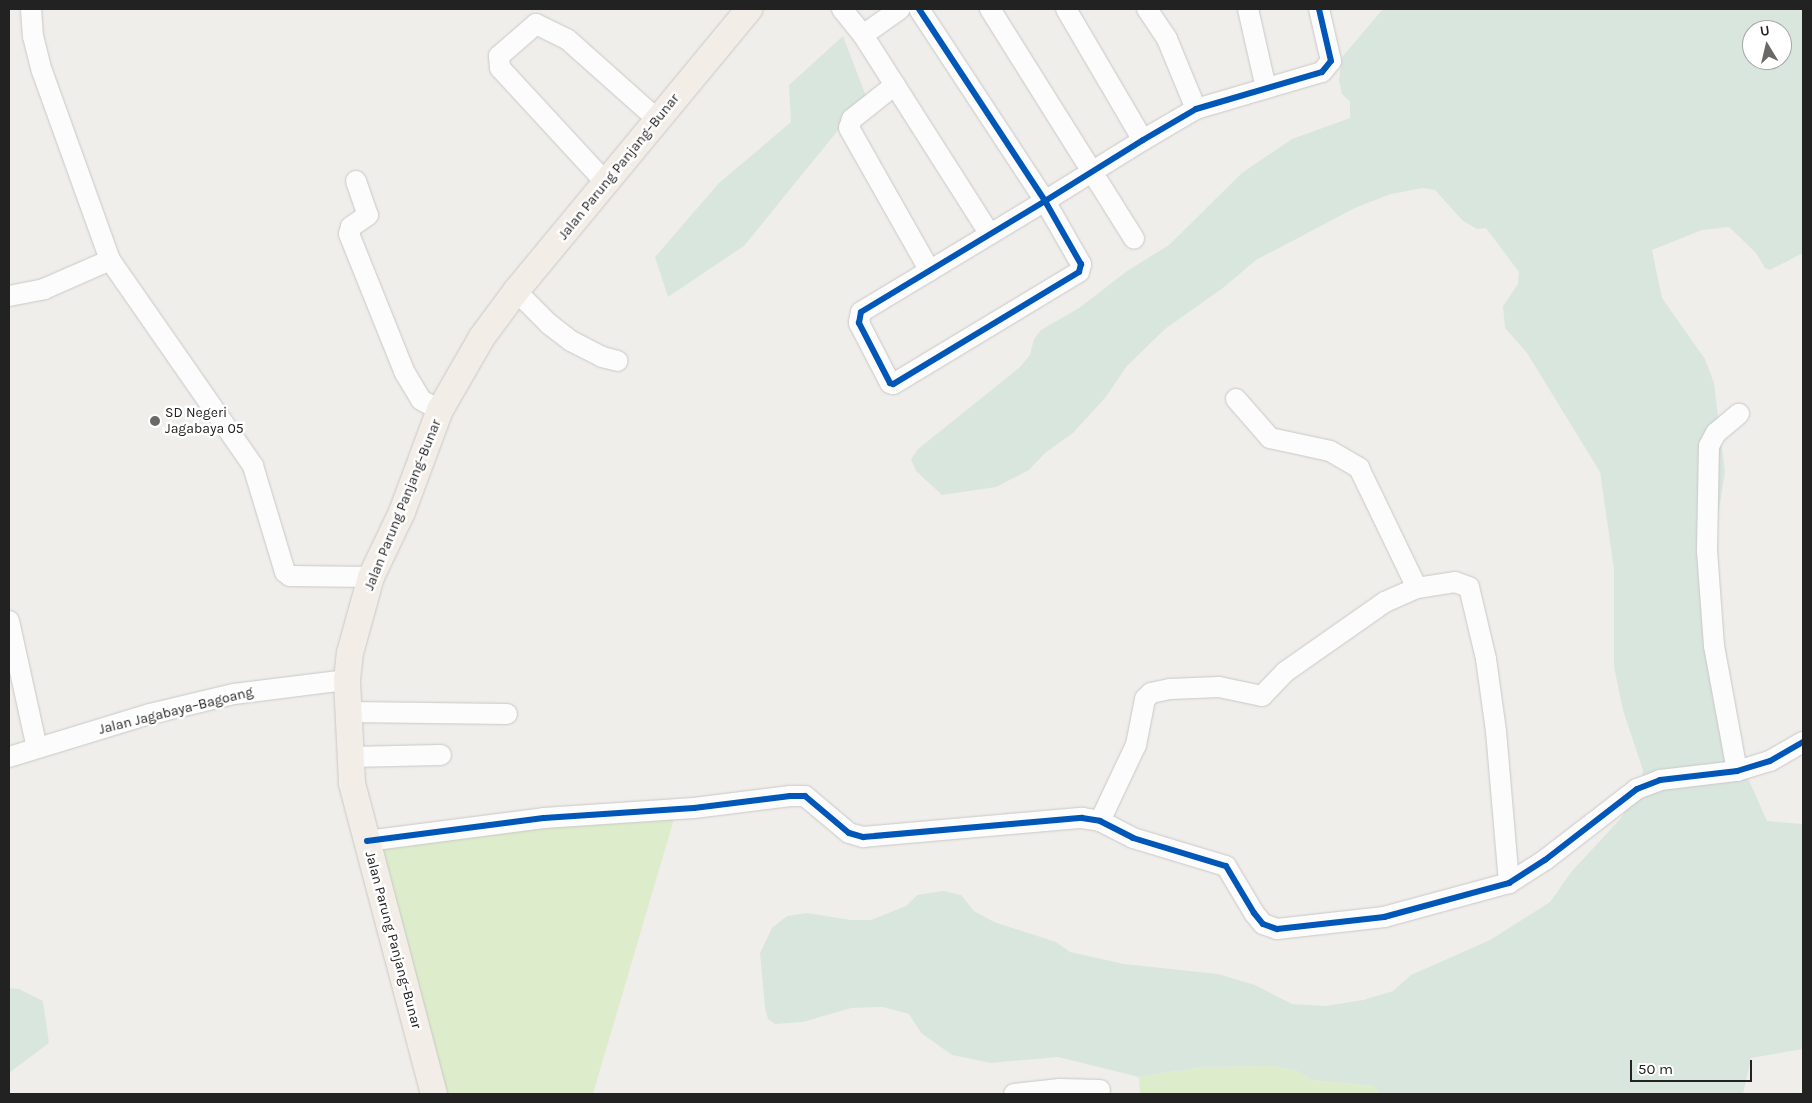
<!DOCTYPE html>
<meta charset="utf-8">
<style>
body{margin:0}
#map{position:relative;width:1812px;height:1103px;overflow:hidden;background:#f0eeeb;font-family:Karla,sans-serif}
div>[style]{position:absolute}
.grass>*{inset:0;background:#ddeccb}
.wetland>*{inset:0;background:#d9e6de}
.roads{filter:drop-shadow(0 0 1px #c9c8c7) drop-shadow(0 0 1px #c9c8c7)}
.minor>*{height:20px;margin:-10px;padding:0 10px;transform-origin:10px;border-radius:10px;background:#fdfcfc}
.major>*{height:26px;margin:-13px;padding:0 13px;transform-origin:13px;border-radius:13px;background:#f3ede7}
.cycleway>*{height:6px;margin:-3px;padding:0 3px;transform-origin:3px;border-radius:3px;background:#0057b8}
.dots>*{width:14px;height:14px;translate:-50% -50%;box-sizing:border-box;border:2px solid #fff;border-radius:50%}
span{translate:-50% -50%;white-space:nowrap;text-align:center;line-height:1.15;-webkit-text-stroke:5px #fff;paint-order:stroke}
.street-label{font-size:14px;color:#222}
.poi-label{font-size:14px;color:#222}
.left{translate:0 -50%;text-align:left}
.frame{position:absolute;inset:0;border:10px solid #222;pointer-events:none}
.north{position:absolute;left:1742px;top:20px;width:50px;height:50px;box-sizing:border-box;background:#fff;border:1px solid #a7a7a7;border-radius:50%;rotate:351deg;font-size:14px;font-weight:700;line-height:20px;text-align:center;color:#222}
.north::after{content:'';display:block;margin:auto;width:18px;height:22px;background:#6a6968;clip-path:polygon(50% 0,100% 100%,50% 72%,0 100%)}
.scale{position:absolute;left:1630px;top:1060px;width:122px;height:22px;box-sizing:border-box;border:2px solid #222;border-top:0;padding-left:6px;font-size:15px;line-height:18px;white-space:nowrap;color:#222;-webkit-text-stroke:4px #fff;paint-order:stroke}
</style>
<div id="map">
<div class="grass">
<i style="clip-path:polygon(642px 811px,674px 819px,593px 1094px,439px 1094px,366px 847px)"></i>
<i style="clip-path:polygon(1274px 1066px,1297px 1071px,1312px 1080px,1374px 1086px,1380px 1094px,1140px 1094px,1139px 1077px,1202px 1067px)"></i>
</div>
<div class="wetland">
<i style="clip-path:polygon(evenodd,1383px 9px,1803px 9px,1803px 253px,1770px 270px,1765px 268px,1756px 253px,1729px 227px,1702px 230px,1652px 250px,1662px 298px,1705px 359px,1714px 383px,1725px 472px,1713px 547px,1716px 597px,1747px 776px,1767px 821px,1803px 824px,1803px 1049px,1751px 1058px,1743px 1094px,1380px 1094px,1374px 1086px,1312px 1080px,1297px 1071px,1274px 1066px,1202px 1067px,1139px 1077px,1058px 1057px,991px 1063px,952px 1055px,921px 1033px,909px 1014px,883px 1007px,851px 1008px,803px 1022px,775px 1024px,768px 1019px,765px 1008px,760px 953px,772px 928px,787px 916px,807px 913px,851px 920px,871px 920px,906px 906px,917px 895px,943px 891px,961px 895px,974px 911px,994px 922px,1056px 942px,1070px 952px,1124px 964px,1218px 974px,1255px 985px,1292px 1004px,1326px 1006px,1363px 1000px,1393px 991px,1411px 975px,1490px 940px,1550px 902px,1572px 871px,1621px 818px,1641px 786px,1643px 770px,1623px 710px,1614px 667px,1614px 570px,1600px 472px,1527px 353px,1505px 328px,1503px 306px,1518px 284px,1519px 272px,1486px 228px,1477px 229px,1463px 221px,1435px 190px,1423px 188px,1391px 194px,1357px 207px,1256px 260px,1223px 288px,1165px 329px,1127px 366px,1105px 398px,1073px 433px,1045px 453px,1029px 470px,996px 487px,942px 495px,916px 471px,911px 459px,918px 449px,1019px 368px,1030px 355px,1034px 339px,1041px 330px,1079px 308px,1127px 271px,1169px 245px,1242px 173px,1292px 139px,1350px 118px,1350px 102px,1342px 94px,1339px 81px,1342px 57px,1383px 9px,1752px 30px,1782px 30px,1782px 60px,1752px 60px,1752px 30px)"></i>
<i style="clip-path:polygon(843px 36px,866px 96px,744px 246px,668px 297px,655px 257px,719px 183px,791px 122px,789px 85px)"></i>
<i style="clip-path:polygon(9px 988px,19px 989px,43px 1001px,49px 1043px,9px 1073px)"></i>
</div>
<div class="roads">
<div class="minor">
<i style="left:31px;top:9px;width:27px;rotate:86deg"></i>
<i style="left:33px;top:36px;width:36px;rotate:76deg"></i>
<i style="left:42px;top:71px;width:201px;rotate:70.2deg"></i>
<i style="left:110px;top:260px;width:251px;rotate:55.2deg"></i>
<i style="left:253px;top:466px;width:111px;rotate:73.2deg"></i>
<i style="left:285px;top:572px;width:6px;rotate:39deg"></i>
<i style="left:290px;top:576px;width:81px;rotate:0.7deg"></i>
<i style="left:842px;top:9px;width:33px;rotate:51deg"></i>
<i style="left:863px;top:35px;width:236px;rotate:57.5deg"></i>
<i style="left:919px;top:9px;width:230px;rotate:56.7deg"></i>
<i style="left:1045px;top:201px;width:73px;rotate:60.3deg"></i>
<i style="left:1081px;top:264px;width:8px;rotate:104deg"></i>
<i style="left:1079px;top:272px;width:217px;rotate:148.9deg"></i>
<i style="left:893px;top:384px;width:3px;rotate:-162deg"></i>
<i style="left:890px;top:383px;width:68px;rotate:-117.3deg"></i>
<i style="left:859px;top:323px;width:11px;rotate:-80deg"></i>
<i style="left:861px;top:312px;width:215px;rotate:-31.1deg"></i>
<i style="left:1045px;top:201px;width:115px;rotate:-31.9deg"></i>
<i style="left:1143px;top:140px;width:61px;rotate:-30.3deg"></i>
<i style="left:1196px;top:109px;width:131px;rotate:-16.4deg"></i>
<i style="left:1322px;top:72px;width:14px;rotate:-51deg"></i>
<i style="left:1331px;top:61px;width:53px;rotate:-103deg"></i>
<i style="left:990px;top:9px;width:271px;rotate:57.9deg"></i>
<i style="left:1066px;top:9px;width:152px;rotate:59.6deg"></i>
<i style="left:1147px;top:9px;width:36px;rotate:56deg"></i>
<i style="left:1167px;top:39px;width:76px;rotate:67.5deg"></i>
<i style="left:1248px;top:9px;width:81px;rotate:77.2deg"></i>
<i style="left:536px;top:24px;width:49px;rotate:139.1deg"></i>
<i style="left:499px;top:56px;width:12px;rotate:85deg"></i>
<i style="left:500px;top:68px;width:156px;rotate:47.3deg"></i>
<i style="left:536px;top:24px;width:34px;rotate:26deg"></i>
<i style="left:567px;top:39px;width:122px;rotate:41.7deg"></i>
<i style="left:863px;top:35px;width:45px;rotate:-35.1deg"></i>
<i style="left:895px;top:85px;width:55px;rotate:141.7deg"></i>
<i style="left:852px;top:119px;width:9px;rotate:108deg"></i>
<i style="left:849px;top:128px;width:164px;rotate:60.5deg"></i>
<i style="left:356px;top:181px;width:36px;rotate:71deg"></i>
<i style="left:368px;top:215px;width:21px;rotate:145deg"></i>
<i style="left:351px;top:227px;width:7px;rotate:106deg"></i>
<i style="left:349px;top:234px;width:150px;rotate:68.1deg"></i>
<i style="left:405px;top:373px;width:31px;rotate:59deg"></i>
<i style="left:421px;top:400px;width:21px;rotate:28deg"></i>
<i style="left:516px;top:291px;width:47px;rotate:45deg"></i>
<i style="left:549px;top:324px;width:28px;rotate:38deg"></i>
<i style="left:571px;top:341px;width:35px;rotate:27deg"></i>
<i style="left:602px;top:357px;width:16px;rotate:14deg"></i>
<i style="left:9px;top:296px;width:36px;rotate:-11deg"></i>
<i style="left:44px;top:289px;width:72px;rotate:-23.7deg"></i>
<i style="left:1236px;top:399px;width:52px;rotate:48.9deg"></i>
<i style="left:1270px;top:438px;width:61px;rotate:12.2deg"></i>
<i style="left:1330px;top:451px;width:34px;rotate:30deg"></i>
<i style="left:1359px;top:468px;width:133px;rotate:64.2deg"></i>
<i style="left:9px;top:621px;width:130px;rotate:77.6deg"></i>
<i style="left:349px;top:712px;width:158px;rotate:0.7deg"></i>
<i style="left:9px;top:757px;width:147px;rotate:-17deg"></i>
<i style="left:150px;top:714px;width:86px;rotate:-13.4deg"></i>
<i style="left:234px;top:694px;width:114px;rotate:-7.1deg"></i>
<i style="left:350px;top:757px;width:91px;rotate:-1.3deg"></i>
<i style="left:1737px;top:771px;width:127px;rotate:-100.4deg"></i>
<i style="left:1714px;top:646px;width:96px;rotate:-94.2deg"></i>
<i style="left:1707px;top:550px;width:104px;rotate:-88.9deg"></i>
<i style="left:1709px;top:446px;width:15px;rotate:-62deg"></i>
<i style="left:1716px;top:433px;width:30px;rotate:-40deg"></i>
<i style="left:1100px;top:821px;width:84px;rotate:-64.7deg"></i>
<i style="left:1136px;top:745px;width:47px;rotate:-78.9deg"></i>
<i style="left:1145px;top:699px;width:8px;rotate:-45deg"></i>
<i style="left:1151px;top:693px;width:19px;rotate:-12deg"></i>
<i style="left:1170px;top:689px;width:49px;rotate:-2.3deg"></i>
<i style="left:1219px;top:687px;width:44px;rotate:11.8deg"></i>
<i style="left:1262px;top:696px;width:33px;rotate:-46deg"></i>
<i style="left:1285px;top:672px;width:122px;rotate:-35deg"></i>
<i style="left:1385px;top:602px;width:35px;rotate:-24deg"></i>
<i style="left:1417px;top:588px;width:38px;rotate:-9deg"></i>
<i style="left:1455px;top:582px;width:15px;rotate:20deg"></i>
<i style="left:1469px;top:587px;width:74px;rotate:76.7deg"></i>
<i style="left:1486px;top:659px;width:73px;rotate:82.1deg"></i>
<i style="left:1496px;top:731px;width:153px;rotate:85.1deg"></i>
<i style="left:367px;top:841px;width:178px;rotate:-7.4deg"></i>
<i style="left:544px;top:818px;width:150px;rotate:-3.8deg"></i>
<i style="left:694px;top:808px;width:97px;rotate:-7.1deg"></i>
<i style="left:790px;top:796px;width:15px"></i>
<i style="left:805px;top:796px;width:57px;rotate:40.1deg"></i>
<i style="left:849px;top:833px;width:15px;rotate:16deg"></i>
<i style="left:863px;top:837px;width:220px;rotate:-5deg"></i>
<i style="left:1082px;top:818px;width:18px;rotate:9deg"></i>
<i style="left:1100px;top:821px;width:37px;rotate:27deg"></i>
<i style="left:1133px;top:838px;width:97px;rotate:16.8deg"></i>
<i style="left:1226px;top:866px;width:55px;rotate:59.2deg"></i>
<i style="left:1254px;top:913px;width:14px;rotate:51deg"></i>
<i style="left:1263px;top:924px;width:15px;rotate:20deg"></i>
<i style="left:1277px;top:929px;width:108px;rotate:-6.4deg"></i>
<i style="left:1384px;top:917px;width:130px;rotate:-15.2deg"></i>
<i style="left:1509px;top:883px;width:43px;rotate:-32.6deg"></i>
<i style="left:1545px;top:860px;width:116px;rotate:-37.7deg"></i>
<i style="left:1637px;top:789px;width:25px;rotate:-21deg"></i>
<i style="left:1660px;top:780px;width:78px;rotate:-6.7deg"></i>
<i style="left:1737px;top:771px;width:34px;rotate:-17deg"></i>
<i style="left:1770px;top:761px;width:38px;rotate:-30deg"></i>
<i style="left:1014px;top:1094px;width:46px;rotate:-6.2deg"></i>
<i style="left:1060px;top:1089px;width:40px;rotate:1.4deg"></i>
</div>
<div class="major">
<i style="left:434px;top:1094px;width:322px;rotate:-104.8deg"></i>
<i style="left:352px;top:783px;width:103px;rotate:-92.8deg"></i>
<i style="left:347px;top:680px;width:27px;rotate:-84deg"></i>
<i style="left:350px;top:653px;width:79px;rotate:-74.6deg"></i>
<i style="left:371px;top:577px;width:72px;rotate:-64.5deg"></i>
<i style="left:402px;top:512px;width:109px;rotate:-69.6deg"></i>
<i style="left:440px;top:410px;width:84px;rotate:-60.1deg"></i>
<i style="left:482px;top:337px;width:57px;rotate:-53.5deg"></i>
<i style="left:516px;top:291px;width:366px;rotate:-50.4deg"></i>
</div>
</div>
<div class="cycleway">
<i style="left:919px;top:9px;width:230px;rotate:56.7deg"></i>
<i style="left:1045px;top:201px;width:73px;rotate:60.3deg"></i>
<i style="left:1081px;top:264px;width:8px;rotate:104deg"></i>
<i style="left:1079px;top:272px;width:217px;rotate:148.9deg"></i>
<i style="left:893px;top:384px;width:3px;rotate:-162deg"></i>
<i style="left:890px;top:383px;width:68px;rotate:-117.3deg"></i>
<i style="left:859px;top:323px;width:11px;rotate:-80deg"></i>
<i style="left:861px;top:312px;width:215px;rotate:-31.1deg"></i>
<i style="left:1045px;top:201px;width:115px;rotate:-31.9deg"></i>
<i style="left:1143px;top:140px;width:61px;rotate:-30.3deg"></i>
<i style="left:1196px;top:109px;width:131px;rotate:-16.4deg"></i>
<i style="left:1322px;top:72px;width:14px;rotate:-51deg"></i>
<i style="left:1331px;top:61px;width:53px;rotate:-103deg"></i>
<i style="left:367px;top:841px;width:178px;rotate:-7.4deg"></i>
<i style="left:544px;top:818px;width:150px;rotate:-3.8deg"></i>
<i style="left:694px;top:808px;width:97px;rotate:-7.1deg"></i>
<i style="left:790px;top:796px;width:15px"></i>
<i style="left:805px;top:796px;width:57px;rotate:40.1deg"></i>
<i style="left:849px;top:833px;width:15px;rotate:16deg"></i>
<i style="left:863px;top:837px;width:220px;rotate:-5deg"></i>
<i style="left:1082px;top:818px;width:18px;rotate:9deg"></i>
<i style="left:1100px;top:821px;width:37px;rotate:27deg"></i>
<i style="left:1133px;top:838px;width:97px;rotate:16.8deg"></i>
<i style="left:1226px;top:866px;width:55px;rotate:59.2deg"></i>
<i style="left:1254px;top:913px;width:14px;rotate:51deg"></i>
<i style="left:1263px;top:924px;width:15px;rotate:20deg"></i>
<i style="left:1277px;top:929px;width:108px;rotate:-6.4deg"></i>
<i style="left:1384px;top:917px;width:130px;rotate:-15.2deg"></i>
<i style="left:1509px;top:883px;width:43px;rotate:-32.6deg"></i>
<i style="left:1545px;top:860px;width:116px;rotate:-37.7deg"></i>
<i style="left:1637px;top:789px;width:25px;rotate:-21deg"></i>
<i style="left:1660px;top:780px;width:78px;rotate:-6.7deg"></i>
<i style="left:1737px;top:771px;width:34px;rotate:-17deg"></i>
<i style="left:1770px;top:761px;width:38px;rotate:-30deg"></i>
</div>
<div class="dots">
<i style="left:155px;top:421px;background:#6a6968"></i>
</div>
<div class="street-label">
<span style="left:619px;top:167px;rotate:-51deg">Jalan Parung Panjang–Bunar</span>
<span style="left:403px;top:505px;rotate:-68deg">Jalan Parung Panjang–Bunar</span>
<span style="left:176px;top:711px;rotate:-14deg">Jalan Jagabaya–Bagoang</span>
<span style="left:393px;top:940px;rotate:75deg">Jalan Parung Panjang–Bunar</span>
</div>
<div class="poi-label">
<span class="left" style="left:165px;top:421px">SD Negeri<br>Jagabaya 05</span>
</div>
<div class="frame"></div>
<div class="north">U</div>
<div class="scale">50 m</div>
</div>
